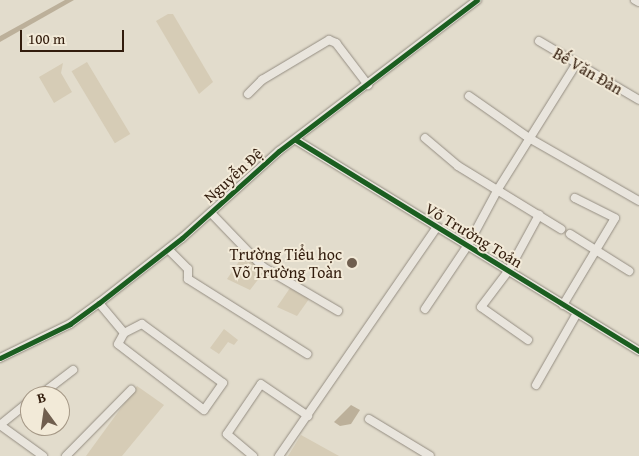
<!DOCTYPE html>
<meta charset="utf-8">
<style>
body{margin:0}
#map{position:relative;width:639px;height:456px;overflow:hidden;background:#e2dccc;font-family:"Gentium Book Plus",serif}
div>[style]{position:absolute}
.green>*{inset:0;background:#d6ccb6;transform-origin:0 0}
.water>*{inset:0;background:#bcb09a}
.roads{filter:drop-shadow(0 0 1px #948d82) drop-shadow(0 0 1px #948d82)}
.minor>*{height:8px;margin:-4px;padding:0 4px;transform-origin:4px;border-radius:4px;background:#e9e5dd}
.cycleway>*{height:5px;margin:-2.5px;padding:0 2.5px;transform-origin:2.5px;border-radius:2.5px;background:#1b5e20}
.dots>*{width:14px;height:14px;translate:-50% -50%;box-sizing:border-box;border:2px solid #f2ead8;border-radius:50%}
span{translate:-50% -50%;white-space:nowrap;text-align:center;line-height:1.15;-webkit-text-stroke:4px #f2ead8;paint-order:stroke}
.street-label{font-size:16px;color:#321c0c}
.poi-label{font-size:16px;color:#321c0c}
.right{translate:-100% -50%;text-align:right}
.north{position:absolute;left:20px;top:386px;width:50px;height:50px;box-sizing:border-box;background:#f2ead8;border:1px solid #a59886;border-radius:50%;rotate:346deg;font-size:14px;font-weight:700;line-height:20px;text-align:center;color:#321c0c}
.north::after{content:'';display:block;margin:auto;width:18px;height:22px;background:#705f4f;clip-path:polygon(50% 0,100% 100%,50% 72%,0 100%)}
.scale{position:absolute;left:20px;top:30px;width:104px;height:22px;box-sizing:border-box;border:2px solid #321c0c;border-top:0;padding-left:6px;font-size:15px;line-height:18px;white-space:nowrap;color:#321c0c;-webkit-text-stroke:4px #f2ead8;paint-order:stroke}
</style>
<div id="map">
<div class="green">
<i style="clip-path:polygon(168px 14px,173px 14px,213px 82px,199px 94px,156px 21px)"></i>
<i style="left:87px;top:62px;width:84px;height:18px;rotate:59deg"></i>
<i style="clip-path:polygon(63px 63px,61px 73px,72px 92px,54px 103px,39px 77px)"></i>
<i style="clip-path:polygon(244px 254px,264px 272px,250px 290px,227px 279px)"></i>
<i style="clip-path:polygon(290px 288px,309px 299px,297px 316px,277px 307px)"></i>
<i style="clip-path:polygon(224px 329px,238px 340px,234px 345px,228px 342px,219px 354px,210px 348px)"></i>
<i style="clip-path:polygon(137px 386px,164px 405px,122px 456px,86px 456px)"></i>
<i style="clip-path:polygon(301px 435px,339px 456px,288px 456px)"></i>
</div>
<div class="water">
<i style="clip-path:polygon(65px 0,74px 0,0 42px,0 36px)"></i>
<i style="clip-path:polygon(351px 405px,360px 410px,351px 424px,340px 426px,334px 422px)"></i>
</div>
<div class="roads">
<div class="minor">
<i style="left:635px;top:0;width:4px;rotate:27deg"></i>
<i style="left:539px;top:41px;width:116px;rotate:30.5deg"></i>
<i style="left:248px;top:94px;width:20px;rotate:-45deg"></i>
<i style="left:262px;top:80px;width:78px;rotate:-30.8deg"></i>
<i style="left:329px;top:40px;width:8px;rotate:23deg"></i>
<i style="left:336px;top:43px;width:53px;rotate:52.7deg"></i>
<i style="left:469px;top:96px;width:73px;rotate:35deg"></i>
<i style="left:529px;top:138px;width:127px;rotate:29.8deg"></i>
<i style="left:425px;top:138px;width:43px;rotate:40.3deg"></i>
<i style="left:458px;top:166px;width:121px;rotate:31.5deg"></i>
<i style="left:296px;top:140px;width:403px;rotate:31.6deg"></i>
<i style="left:211px;top:213px;width:75px;rotate:46.1deg"></i>
<i style="left:263px;top:267px;width:87px;rotate:30.4deg"></i>
<i style="left:570px;top:234px;width:70px;rotate:32.1deg"></i>
<i style="left:168px;top:249px;width:28px;rotate:45deg"></i>
<i style="left:188px;top:269px;width:10px;rotate:90deg"></i>
<i style="left:188px;top:279px;width:141px;rotate:32.2deg"></i>
<i style="left:99px;top:303px;width:39px;rotate:50deg"></i>
<i style="left:124px;top:333px;width:20px;rotate:-27deg"></i>
<i style="left:142px;top:324px;width:100px;rotate:36.1deg"></i>
<i style="left:223px;top:383px;width:33px;rotate:125deg"></i>
<i style="left:204px;top:410px;width:108px;rotate:-142.5deg"></i>
<i style="left:118px;top:344px;width:13px;rotate:-61deg"></i>
<i style="left:563px;top:305px;width:101px;rotate:-59.1deg"></i>
<i style="left:615px;top:218px;width:45px;rotate:-153.4deg"></i>
<i style="left:425px;top:309px;width:77px;rotate:-56.1deg"></i>
<i style="left:468px;top:245px;width:64px;rotate:-61.8deg"></i>
<i style="left:498px;top:189px;width:145px;rotate:-58deg"></i>
<i style="left:528px;top:340px;width:57px;rotate:-144.9deg"></i>
<i style="left:481px;top:307px;width:46px;rotate:-52.9deg"></i>
<i style="left:509px;top:270px;width:63px;rotate:-61.4deg"></i>
<i style="left:0;top:358px;width:78px;rotate:-25.9deg"></i>
<i style="left:70px;top:324px;width:36px;rotate:-36deg"></i>
<i style="left:99px;top:303px;width:105px;rotate:-38.1deg"></i>
<i style="left:182px;top:238px;width:130px;rotate:-41.9deg"></i>
<i style="left:279px;top:151px;width:249px;rotate:-37.3deg"></i>
<i style="left:536px;top:385px;width:83px;rotate:-60.3deg"></i>
<i style="left:39px;top:396px;width:43px;rotate:-37.4deg"></i>
<i style="left:369px;top:419px;width:71px;rotate:31.2deg"></i>
<i style="left:0;top:425px;width:53px;rotate:35.8deg"></i>
<i style="left:0;top:425px;width:38px;rotate:-39deg"></i>
<i style="left:66px;top:456px;width:93px;rotate:-45.4deg"></i>
<i style="left:253px;top:456px;width:34px;rotate:-140deg"></i>
<i style="left:227px;top:434px;width:60px;rotate:-55.8deg"></i>
<i style="left:261px;top:384px;width:57px;rotate:34.2deg"></i>
<i style="left:279px;top:456px;width:277px;rotate:-55.4deg"></i>
</div>
</div>
<div class="cycleway">
<i style="left:296px;top:140px;width:403px;rotate:31.6deg"></i>
<i style="left:0;top:358px;width:78px;rotate:-25.9deg"></i>
<i style="left:70px;top:324px;width:36px;rotate:-36deg"></i>
<i style="left:99px;top:303px;width:105px;rotate:-38.1deg"></i>
<i style="left:182px;top:238px;width:130px;rotate:-41.9deg"></i>
<i style="left:279px;top:151px;width:249px;rotate:-37.3deg"></i>
</div>
<div class="dots">
<i style="left:352px;top:263px;background:#705f4f"></i>
</div>
<div class="street-label">
<span style="left:588px;top:71px;rotate:30deg">Bế Văn Đàn</span>
<span style="left:233px;top:175px;rotate:-42deg">Nguyễn Đệ</span>
<span style="left:474px;top:235px;rotate:31deg">Võ Trường Toản</span>
</div>
<div class="poi-label">
<span class="right" style="left:342px;top:263px">Trường Tiểu học<br>Võ Trường Toàn</span>
</div>
<div class="north">B</div>
<div class="scale">100 m</div>
</div>
